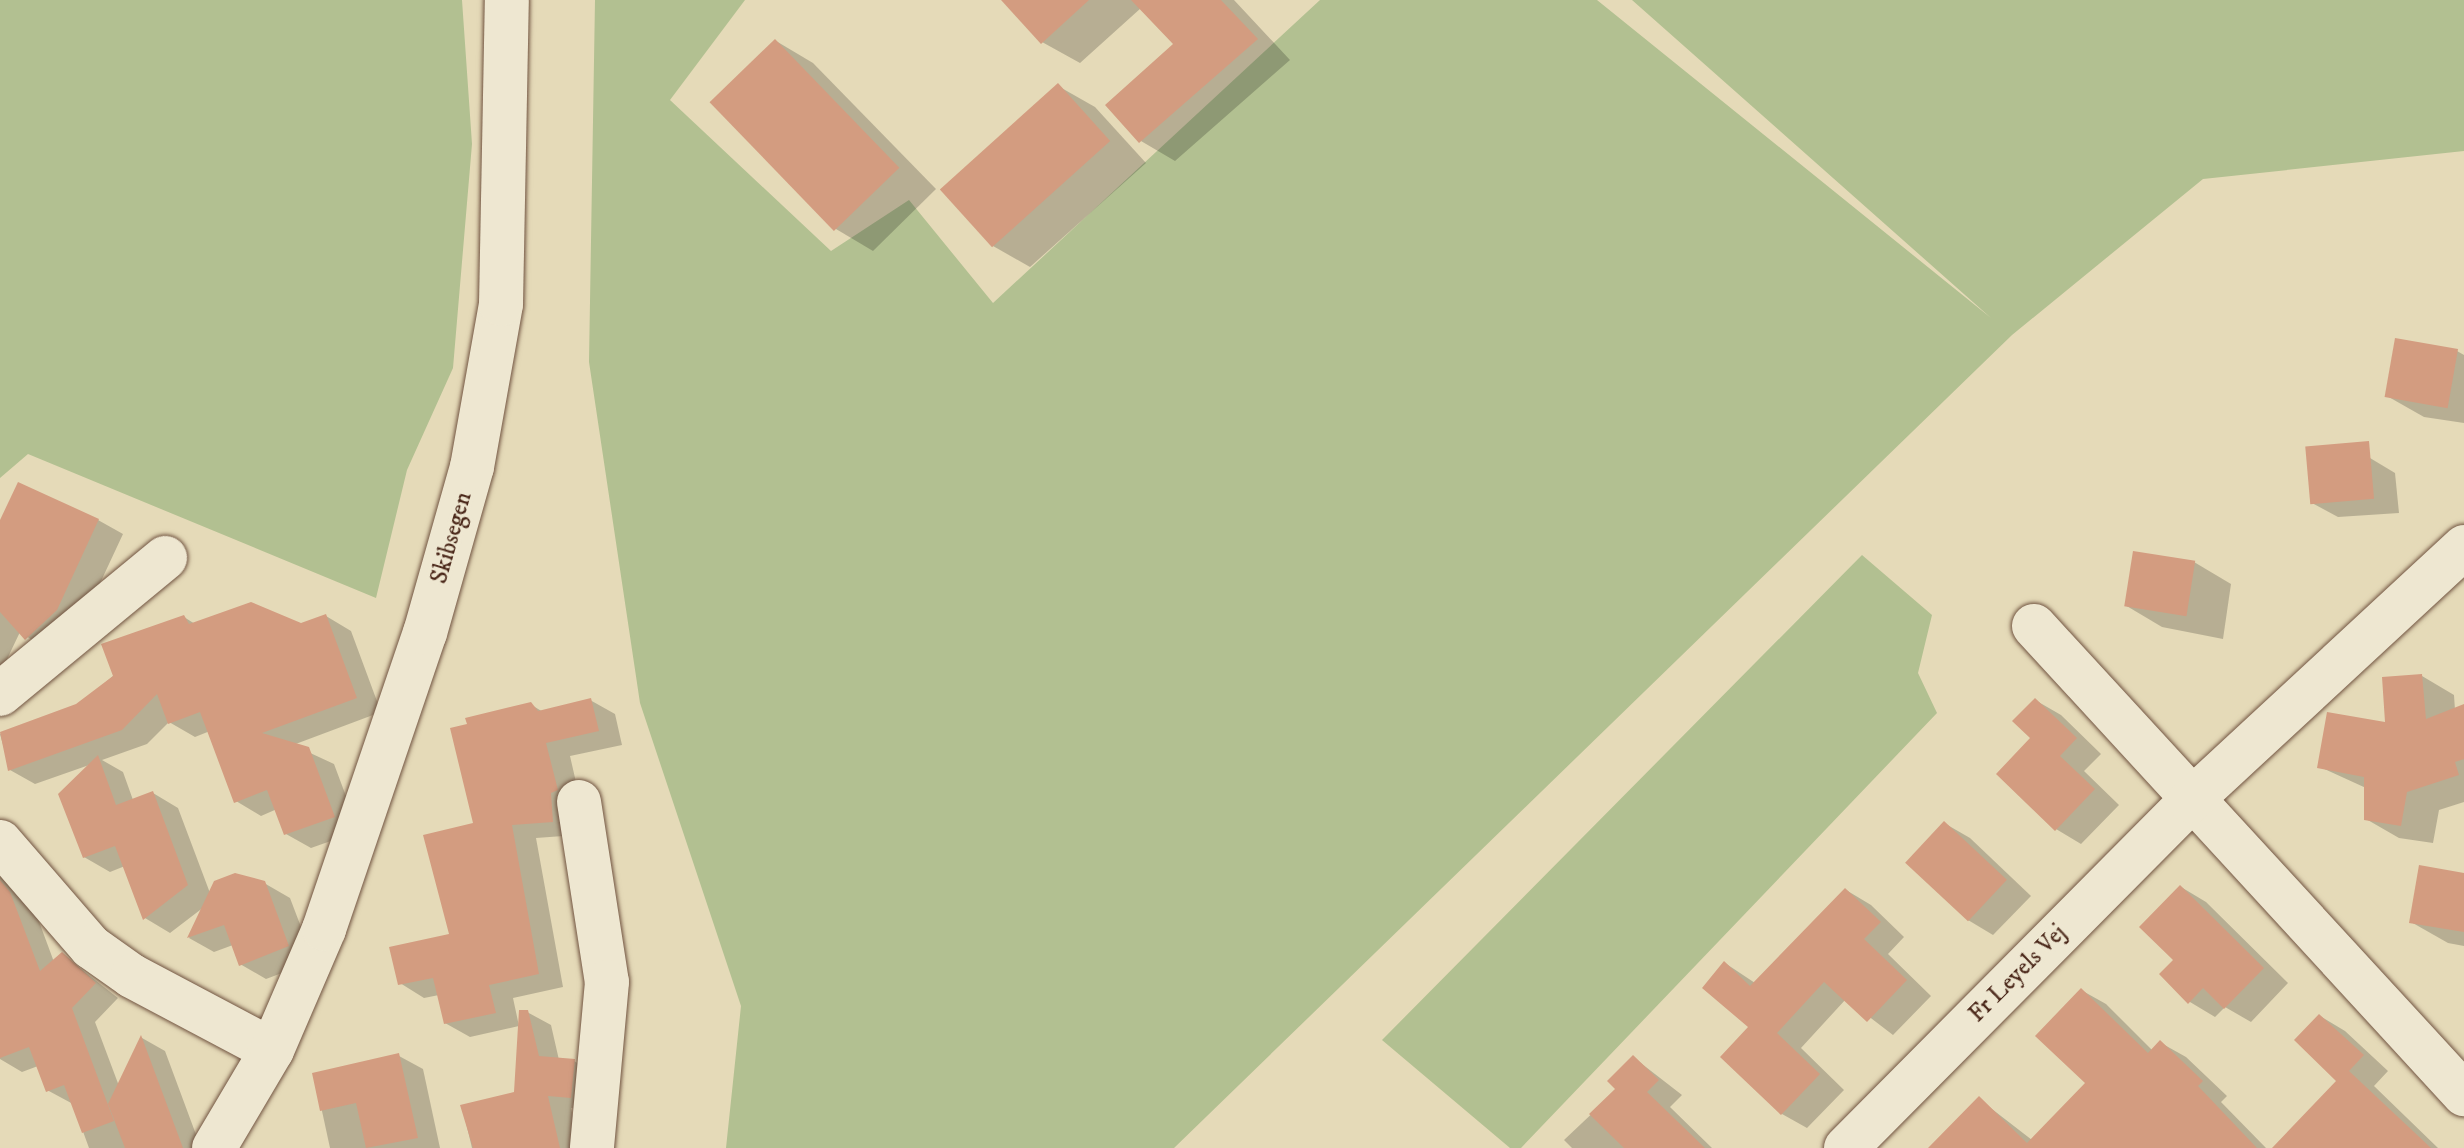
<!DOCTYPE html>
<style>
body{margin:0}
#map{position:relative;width:2464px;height:1148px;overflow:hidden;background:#e5dab8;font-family:"IM FELL DW Pica",serif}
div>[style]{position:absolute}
.green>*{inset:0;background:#b2c091}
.shadow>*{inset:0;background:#0003}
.building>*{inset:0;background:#d39c80;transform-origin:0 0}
.roads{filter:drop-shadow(0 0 2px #715441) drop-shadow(0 0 2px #715441)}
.minor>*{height:44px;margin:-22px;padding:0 22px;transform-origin:22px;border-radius:22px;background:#eee7d1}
span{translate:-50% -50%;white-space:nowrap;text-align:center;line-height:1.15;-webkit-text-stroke:7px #eee7d1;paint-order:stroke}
.street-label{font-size:24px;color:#4a2719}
</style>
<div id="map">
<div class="green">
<i style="clip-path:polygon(0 0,462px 0,472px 144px,453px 368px,407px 470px,376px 598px,28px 454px,0 478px)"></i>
<i style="clip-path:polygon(595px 0,745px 0,670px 100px,831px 251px,909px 200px,993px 303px,1320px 0,1597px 0,1991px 318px,1632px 0,2464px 0,2464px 151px,2203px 179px,2012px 335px,1174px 1148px,726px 1148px,741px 1006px,640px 703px,589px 362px)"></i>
<i style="clip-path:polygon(1862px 555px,1932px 615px,1918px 673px,1937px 713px,1521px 1148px,1510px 1148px,1382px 1040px)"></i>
</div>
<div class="shadow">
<i style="clip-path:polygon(1004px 0,1234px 0,1290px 60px,1175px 161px,1141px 141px,1176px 44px,1141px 8px,1080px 63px,1042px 42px)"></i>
<i style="clip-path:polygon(776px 41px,813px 63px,936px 189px,873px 251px,836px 229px)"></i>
<i style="clip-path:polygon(1058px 86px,1095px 107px,1146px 163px,1030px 267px,993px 246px)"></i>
<i style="clip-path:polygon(2457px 351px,2464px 355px,2464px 423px,2424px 417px,2387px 396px)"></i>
<i style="clip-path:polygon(2370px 458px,2395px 473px,2399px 513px,2338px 517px,2312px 503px)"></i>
<i style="clip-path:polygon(98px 520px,123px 534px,81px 624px,50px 652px,20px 632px,0 674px,0 525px)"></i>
<i style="clip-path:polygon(2194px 562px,2231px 584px,2223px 639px,2162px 627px,2125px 605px)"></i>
<i style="clip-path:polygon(326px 616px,351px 631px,381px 712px,293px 745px,334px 764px,359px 831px,311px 848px,286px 834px,277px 809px,261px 816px,236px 801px,210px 731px,195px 737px,169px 722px,147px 744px,102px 760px,123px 772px,133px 800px,153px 793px,178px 808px,210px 893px,264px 883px,290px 898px,314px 961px,266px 979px,240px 964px,233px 945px,214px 952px,189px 938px,204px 907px,170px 933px,145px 918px,125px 866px,110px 872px,84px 857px,92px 764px,35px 784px,10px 770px,0 734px,77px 706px,184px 617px,195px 624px,301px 626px)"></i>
<i style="clip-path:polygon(2422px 676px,2454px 695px,2455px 710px,2464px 707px,2464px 802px,2439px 810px,2433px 843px,2399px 838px,2366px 819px,2366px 788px,2320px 767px,2387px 724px)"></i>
<i style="clip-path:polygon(590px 700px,615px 714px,622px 745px,570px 756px,581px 804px,577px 835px,536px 838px,563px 987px,513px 998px,519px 1026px,470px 1037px,445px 1023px,439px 995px,424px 998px,400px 983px,451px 935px,476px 825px,530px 704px,543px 712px)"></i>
<i style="clip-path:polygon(2035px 700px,2061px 715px,2101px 754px,2084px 771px,2119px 805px,2081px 844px,2056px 829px,2033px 738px)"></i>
<i style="clip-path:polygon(1944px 823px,1970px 838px,2031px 896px,1993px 935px,1968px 920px)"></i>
<i style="clip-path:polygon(0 870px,34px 908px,54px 962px,63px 955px,118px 998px,95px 1022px,119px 1086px,142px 1038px,165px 1051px,201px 1148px,89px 1148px,73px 1104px,47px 1090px,38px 1066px,22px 1072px,0 1059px)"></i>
<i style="clip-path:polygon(2464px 876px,2464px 946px,2448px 943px,2411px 922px)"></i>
<i style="clip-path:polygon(2181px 887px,2206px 902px,2288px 983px,2251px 1022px,2225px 1007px,2215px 1017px,2190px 1002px,2176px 960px)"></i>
<i style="clip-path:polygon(1846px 890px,1871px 905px,1904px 937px,1888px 954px,1931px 996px,1893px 1035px,1846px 999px,1801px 1048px,1844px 1090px,1807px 1128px,1782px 1114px,1722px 1057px,1751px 1027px,1725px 963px,1755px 983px)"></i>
<i style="clip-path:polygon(2081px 990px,2106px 1004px,2153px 1051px,2161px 1043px,2186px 1057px,2227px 1096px,2221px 1102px,2266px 1148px,1955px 1148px,1979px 1099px,2032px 1140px,2088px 1083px)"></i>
<i style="clip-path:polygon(527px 1012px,551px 1025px,559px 1060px,574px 1061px,598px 1075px,595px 1110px,571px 1108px,580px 1148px,472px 1148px,462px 1106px,516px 1094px)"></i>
<i style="clip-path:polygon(2320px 1016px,2345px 1031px,2388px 1071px,2374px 1086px,2438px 1148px,2275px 1148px,2338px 1081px)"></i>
<i style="clip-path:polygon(399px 1056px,423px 1069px,440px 1148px,330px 1148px,314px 1074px)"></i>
<i style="clip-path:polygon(1633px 1057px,1682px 1095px,1670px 1107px,1712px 1148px,1572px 1148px,1564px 1140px,1618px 1089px)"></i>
</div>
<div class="building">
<i style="clip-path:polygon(1001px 0,1089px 0,1041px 44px)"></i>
<i style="clip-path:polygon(1131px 0,1221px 0,1258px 39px,1139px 143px,1105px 105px,1173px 44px)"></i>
<i style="left:775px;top:39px;width:179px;height:91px;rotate:46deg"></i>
<i style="left:1058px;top:83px;width:78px;height:159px;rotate:48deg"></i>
<i style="left:2395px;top:338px;width:64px;height:60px;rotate:10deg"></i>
<i style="left:2369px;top:441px;width:58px;height:64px;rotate:85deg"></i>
<i style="clip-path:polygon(18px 482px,99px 519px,57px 610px,25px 640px,0 612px,0 520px)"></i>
<i style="left:2133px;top:551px;width:63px;height:56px;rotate:9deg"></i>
<i style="clip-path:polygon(251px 602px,301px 623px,326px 614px,357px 698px,262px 733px,309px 747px,335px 817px,284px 835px,267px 790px,234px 803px,200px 712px,168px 724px,157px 694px,122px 730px,8px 771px,0 732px,76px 704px,113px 676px,101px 644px,184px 615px,189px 624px)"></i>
<i style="clip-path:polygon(2422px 674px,2426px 719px,2464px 704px,2464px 759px,2455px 762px,2459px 775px,2407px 792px,2401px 826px,2364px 820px,2364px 777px,2317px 768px,2327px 712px,2385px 722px,2382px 677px)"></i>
<i style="clip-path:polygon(591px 698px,599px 731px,546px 743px,558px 790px,551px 793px,553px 822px,512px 825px,539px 974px,489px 985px,496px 1013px,444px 1024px,433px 978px,398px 985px,389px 947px,449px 934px,423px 835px,473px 823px,450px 728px,467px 724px,465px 718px,531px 702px,538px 711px)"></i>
<i style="clip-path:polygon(2035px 698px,2077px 738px,2060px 756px,2095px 789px,2055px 831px,1996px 774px,2030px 738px,2012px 721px)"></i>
<i style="clip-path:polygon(98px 755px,116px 805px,153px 791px,188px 885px,143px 920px,115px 846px,83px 858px,58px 794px)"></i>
<i style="left:1944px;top:821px;width:86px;height:57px;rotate:43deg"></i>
<i style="clip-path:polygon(2419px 865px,2464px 873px,2464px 932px,2409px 923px)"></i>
<i style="clip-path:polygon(235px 873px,265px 881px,289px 946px,239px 966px,224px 925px,187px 938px,214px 881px)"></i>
<i style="clip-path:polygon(0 880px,10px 892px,40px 971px,62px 952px,96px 983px,72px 1008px,114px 1121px,82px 1133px,64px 1085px,46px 1092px,29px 1047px,0 1058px)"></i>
<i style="clip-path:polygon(2180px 885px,2264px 968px,2224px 1009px,2203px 988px,2188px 1004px,2159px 974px,2173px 960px,2139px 927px)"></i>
<i style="clip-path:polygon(1845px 888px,1881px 922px,1864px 939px,1907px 980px,1867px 1022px,1824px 982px,1777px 1033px,1820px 1074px,1781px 1115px,1720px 1057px,1748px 1027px,1702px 988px,1724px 961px,1750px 986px)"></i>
<i style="clip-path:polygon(2081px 988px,2148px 1053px,2160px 1040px,2203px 1081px,2198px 1086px,2257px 1148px,1928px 1148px,1979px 1096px,2027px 1143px,2085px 1083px,2035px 1036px)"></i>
<i style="clip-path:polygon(519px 1010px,528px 1010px,539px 1056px,575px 1059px,571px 1098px,548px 1096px,560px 1148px,473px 1148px,460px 1105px,514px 1092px)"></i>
<i style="clip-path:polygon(2319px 1014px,2364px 1055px,2349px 1071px,2431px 1148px,2272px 1148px,2336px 1081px,2294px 1040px)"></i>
<i style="clip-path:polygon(141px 1035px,183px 1148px,125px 1148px,108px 1104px)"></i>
<i style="clip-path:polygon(399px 1053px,418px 1138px,366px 1148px,356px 1103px,320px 1111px,312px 1073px)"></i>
<i style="clip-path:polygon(1633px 1055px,1659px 1080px,1647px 1092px,1705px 1148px,1624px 1148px,1589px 1114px,1615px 1089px,1607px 1081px)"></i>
</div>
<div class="roads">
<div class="minor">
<i style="left:2034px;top:626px;width:636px;rotate:47.42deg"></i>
<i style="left:0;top:694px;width:214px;rotate:-39.5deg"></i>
<i style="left:579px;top:802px;width:182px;rotate:81.2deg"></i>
<i style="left:607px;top:982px;width:167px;rotate:95.2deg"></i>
<i style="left:0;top:842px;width:139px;rotate:49.1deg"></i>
<i style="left:91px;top:947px;width:50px;rotate:35.3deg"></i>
<i style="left:132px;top:976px;width:158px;rotate:27.9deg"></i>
<i style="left:214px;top:1148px;width:114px;rotate:-59.4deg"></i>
<i style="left:272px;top:1050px;width:132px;rotate:-66.7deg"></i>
<i style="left:324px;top:929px;width:313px;rotate:-71.2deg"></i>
<i style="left:425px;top:633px;width:173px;rotate:-74.2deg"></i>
<i style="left:472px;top:467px;width:166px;rotate:-79.9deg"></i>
<i style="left:501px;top:304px;width:304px;rotate:-88.9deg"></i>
<i style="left:1846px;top:1148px;width:489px;rotate:-45.2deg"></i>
<i style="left:2190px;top:801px;width:374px;rotate:-42.8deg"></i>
</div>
</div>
<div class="street-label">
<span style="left:452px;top:538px;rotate:-74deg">Skibsegen</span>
<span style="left:2018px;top:974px;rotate:-45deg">Fr Leyels Vej</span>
</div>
</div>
